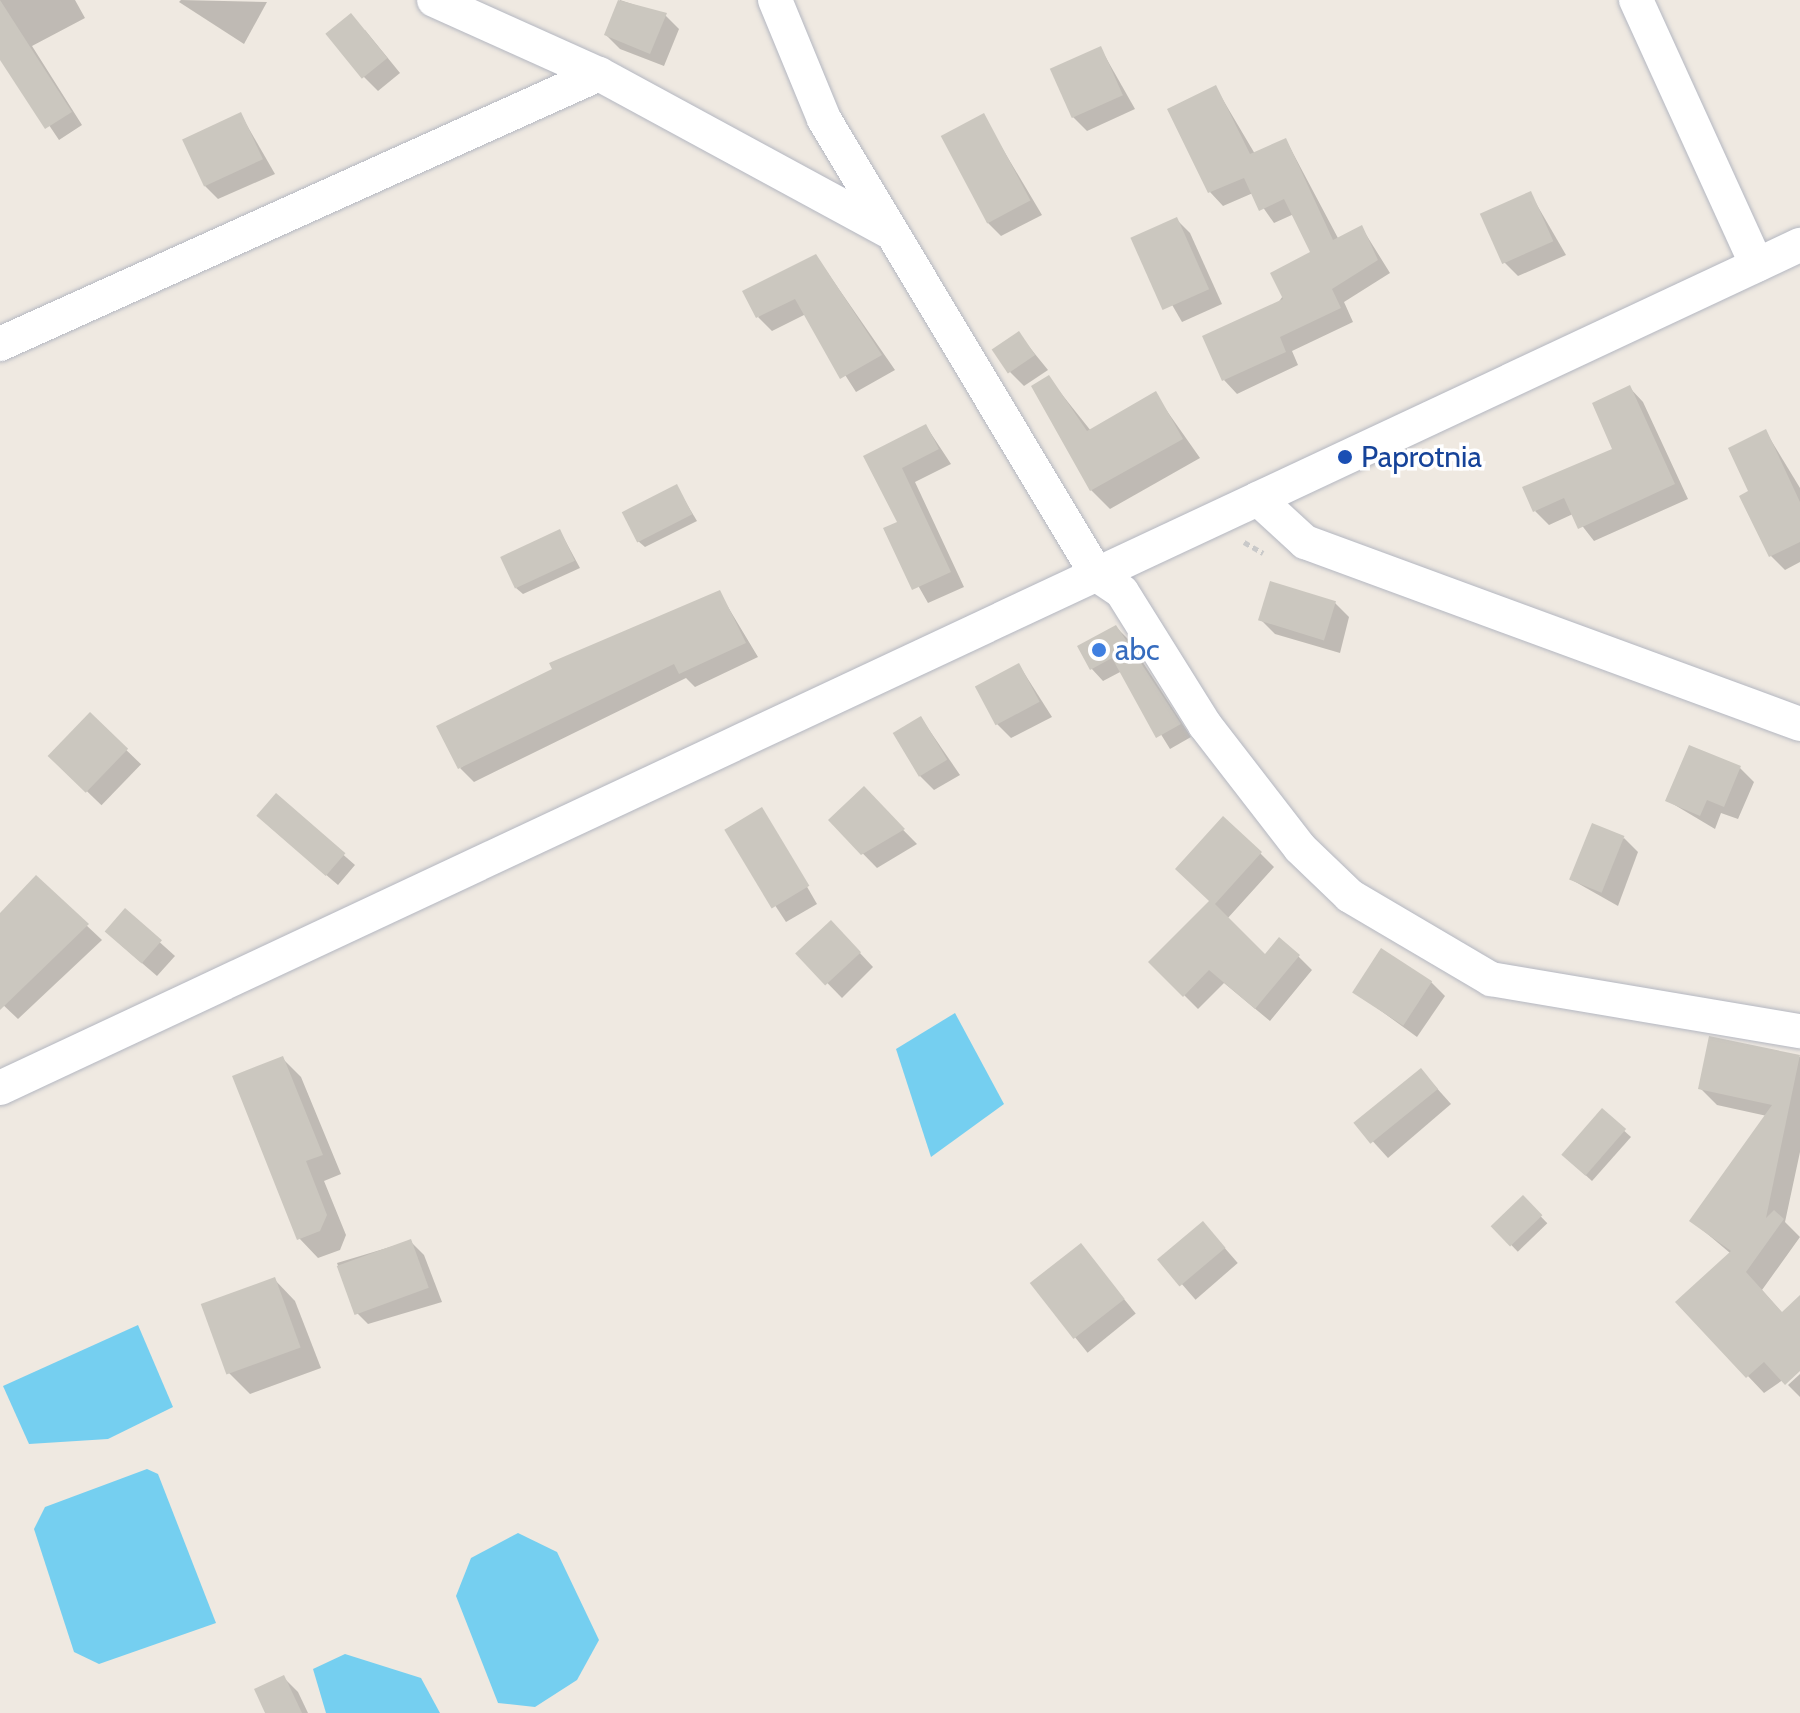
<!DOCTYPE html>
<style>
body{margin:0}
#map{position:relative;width:1800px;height:1713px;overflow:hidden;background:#efe9e1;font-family:Cabin,sans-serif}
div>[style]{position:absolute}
.water>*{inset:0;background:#75cff0}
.shadow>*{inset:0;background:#0003;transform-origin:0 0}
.building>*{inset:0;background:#cbc7bf;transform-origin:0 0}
.path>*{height:5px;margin-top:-2.5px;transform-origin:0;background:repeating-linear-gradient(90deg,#c9c9c9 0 6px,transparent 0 10px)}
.roads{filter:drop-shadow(0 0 2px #b4b7c1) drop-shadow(0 0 2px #b4b7c1)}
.minor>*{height:34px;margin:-17px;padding:0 17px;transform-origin:17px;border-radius:17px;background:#fff}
.dots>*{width:22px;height:22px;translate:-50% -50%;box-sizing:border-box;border:4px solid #fff;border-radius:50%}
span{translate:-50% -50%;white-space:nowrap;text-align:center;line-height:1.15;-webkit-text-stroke:7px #fff;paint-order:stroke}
.transit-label{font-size:30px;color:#164399}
.left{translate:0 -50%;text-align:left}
.shop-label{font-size:30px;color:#366cbe}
</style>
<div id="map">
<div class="water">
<i style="clip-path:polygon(955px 1013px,1004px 1104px,931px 1157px,896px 1049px)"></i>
<i style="clip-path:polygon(138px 1325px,173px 1407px,108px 1439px,29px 1444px,3px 1386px)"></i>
<i style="clip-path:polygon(147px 1469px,158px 1474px,216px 1623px,99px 1664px,74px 1652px,34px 1529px,45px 1507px)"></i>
<i style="clip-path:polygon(518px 1533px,557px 1552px,599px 1640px,577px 1680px,535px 1707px,498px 1703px,456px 1596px,471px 1558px)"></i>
<i style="clip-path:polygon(345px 1654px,421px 1678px,440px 1713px,326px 1713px,313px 1669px)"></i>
</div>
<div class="shadow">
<i style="clip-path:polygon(0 0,75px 0,85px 18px,32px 46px,82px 125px,59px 140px,0 52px)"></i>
<i style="clip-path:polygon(620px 0,665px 15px,679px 29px,664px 66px,620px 49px,606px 35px)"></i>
<i style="clip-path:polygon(179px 2px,181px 0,267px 2px,244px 44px)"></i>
<i style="clip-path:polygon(365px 30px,400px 73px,378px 91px,364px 77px)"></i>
<i style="clip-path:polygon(1101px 49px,1135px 109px,1087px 131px,1073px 117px)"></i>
<i style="clip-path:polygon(1216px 88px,1255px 154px,1286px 140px,1339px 240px,1362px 228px,1390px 273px,1344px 302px,1353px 322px,1292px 351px,1298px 365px,1237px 394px,1224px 380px,1313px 253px,1294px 214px,1274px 223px,1253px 193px,1223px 206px,1210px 192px,1169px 110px)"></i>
<i style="clip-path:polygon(241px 115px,275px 174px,218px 199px,204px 185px)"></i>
<i style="clip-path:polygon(983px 116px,1042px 215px,1001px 236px,987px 222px)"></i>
<i style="clip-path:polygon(1530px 193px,1566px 255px,1518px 276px,1504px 262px)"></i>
<i style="clip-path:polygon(1176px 219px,1190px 233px,1222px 304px,1182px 322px,1134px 239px)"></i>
<i style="clip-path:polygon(816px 256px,895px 370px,856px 392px,806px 314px,772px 331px,758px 317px)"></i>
<i style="clip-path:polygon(1018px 333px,1048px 370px,1024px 386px,1010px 372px)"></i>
<i style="clip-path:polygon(1048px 377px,1091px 431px,1155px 394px,1200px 458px,1110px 509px,1091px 490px)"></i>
<i style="clip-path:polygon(1630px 388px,1643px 402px,1688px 499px,1594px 541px,1573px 514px,1549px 525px,1535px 511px,1615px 450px)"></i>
<i style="clip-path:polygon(926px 426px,951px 464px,915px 482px,964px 587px,928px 603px,886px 529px,900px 523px,866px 456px)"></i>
<i style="clip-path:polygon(1766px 432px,1800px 488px,1800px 562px,1785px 570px,1771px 556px,1751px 492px)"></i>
<i style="clip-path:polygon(676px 486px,697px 521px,645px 547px,638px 541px)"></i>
<i style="clip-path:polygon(560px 531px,580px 568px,523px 594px,516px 588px)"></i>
<i style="clip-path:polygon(719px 592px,758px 657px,695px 687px,686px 678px,474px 782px,460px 768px)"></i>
<i style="clip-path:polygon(1335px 603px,1349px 617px,1340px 653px,1275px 634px,1261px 620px)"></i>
<i style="clip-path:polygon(1116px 627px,1128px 639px,1191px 737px,1170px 749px,1122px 671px,1103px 681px,1091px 668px)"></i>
<i style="clip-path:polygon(1019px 665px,1052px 717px,1011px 738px,997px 724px)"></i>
<i style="left:90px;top:715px;width:71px;height:57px;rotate:44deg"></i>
<i style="clip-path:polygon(921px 718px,960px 775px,934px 790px,920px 776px)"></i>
<i style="clip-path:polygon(1740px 768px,1754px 782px,1738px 819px,1721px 813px,1715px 829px,1668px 801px)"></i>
<i style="clip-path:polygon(863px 789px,917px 844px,877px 868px,830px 820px)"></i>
<i style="clip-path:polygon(276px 796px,355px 865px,338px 885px,269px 826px)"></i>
<i style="clip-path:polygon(762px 809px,817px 904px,786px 922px,726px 831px)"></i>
<i style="clip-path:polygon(1624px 838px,1638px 852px,1618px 906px,1572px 880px)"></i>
<i style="clip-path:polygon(1260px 853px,1274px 867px,1227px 919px,1265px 957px,1298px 956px,1312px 970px,1270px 1021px,1224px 983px,1198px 1009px,1151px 962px)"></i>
<i style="clip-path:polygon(36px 878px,102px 940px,18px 1019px,0 1002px,0 935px)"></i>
<i style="clip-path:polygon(125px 911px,175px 956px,157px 976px,121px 945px)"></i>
<i style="clip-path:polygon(845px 937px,873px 967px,842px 998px,799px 954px)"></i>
<i style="clip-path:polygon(1431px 982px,1445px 996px,1417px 1037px,1355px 992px)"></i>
<i style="clip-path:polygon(1710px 1039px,1800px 1057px,1800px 1152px,1785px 1222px,1800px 1237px,1762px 1290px,1783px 1314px,1800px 1298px,1800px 1368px,1764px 1393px,1678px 1302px,1730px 1253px,1692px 1221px,1767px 1116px,1717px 1105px,1700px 1088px)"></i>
<i style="clip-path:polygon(282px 1058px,301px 1077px,341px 1174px,324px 1181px,346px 1235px,340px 1250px,318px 1258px,299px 1238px)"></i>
<i style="clip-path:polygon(1434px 1085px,1451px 1104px,1388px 1158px,1358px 1125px)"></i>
<i style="clip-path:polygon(1602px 1111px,1631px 1137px,1592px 1181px,1570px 1161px)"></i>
<i style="left:1523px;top:1198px;width:35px;height:41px;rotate:46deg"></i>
<i style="left:1203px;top:1223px;width:53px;height:56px;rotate:49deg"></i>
<i style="clip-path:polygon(410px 1241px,424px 1255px,442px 1302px,368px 1324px,354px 1310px,337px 1263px)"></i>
<i style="left:1081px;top:1246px;width:87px;height:62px;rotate:51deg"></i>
<i style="clip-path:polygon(274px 1279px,295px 1301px,321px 1368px,250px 1394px,229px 1373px)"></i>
<i style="clip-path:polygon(1800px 1374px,1800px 1397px,1788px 1385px)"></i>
<i style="clip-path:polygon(284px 1678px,298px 1692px,308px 1713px,267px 1713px)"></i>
</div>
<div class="building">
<i style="clip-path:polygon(0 0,72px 112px,45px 129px,0 60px)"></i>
<i style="clip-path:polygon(618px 0,667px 13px,650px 54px,604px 35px)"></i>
<i style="left:351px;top:13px;width:58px;height:33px;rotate:51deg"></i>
<i style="left:1101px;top:46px;width:54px;height:56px;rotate:66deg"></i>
<i style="clip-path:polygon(1216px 85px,1250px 154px,1286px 138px,1333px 240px,1362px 225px,1378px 260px,1332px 289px,1341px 308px,1280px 337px,1286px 352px,1222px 381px,1202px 336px,1283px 299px,1270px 273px,1310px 252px,1284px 199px,1259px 211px,1244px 178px,1208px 193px,1167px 109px)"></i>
<i style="left:241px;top:112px;width:52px;height:65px;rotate:65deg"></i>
<i style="left:984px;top:113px;width:99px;height:49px;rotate:62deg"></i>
<i style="left:1531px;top:191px;width:55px;height:56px;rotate:66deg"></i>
<i style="left:1177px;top:217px;width:79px;height:51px;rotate:66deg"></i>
<i style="clip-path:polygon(816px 254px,882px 355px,840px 379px,795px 299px,756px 318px,742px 291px)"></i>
<i style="left:1019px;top:331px;width:29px;height:33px;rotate:56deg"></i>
<i style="clip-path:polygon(1049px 375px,1087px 431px,1156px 391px,1183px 439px,1090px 491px,1031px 386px)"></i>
<i style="clip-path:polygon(1630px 385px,1675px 484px,1578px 529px,1564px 498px,1533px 512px,1522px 487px,1612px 449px,1592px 403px)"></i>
<i style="clip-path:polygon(926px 424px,939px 449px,902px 468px,951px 572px,912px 590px,883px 528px,897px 522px,863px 456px)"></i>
<i style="clip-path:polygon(1766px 429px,1800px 502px,1800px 542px,1769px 557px,1739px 496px,1748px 491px,1728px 448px)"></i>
<i style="left:677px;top:484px;width:34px;height:62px;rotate:63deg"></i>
<i style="left:560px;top:529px;width:35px;height:66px;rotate:65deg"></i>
<i style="left:1270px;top:581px;width:69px;height:41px;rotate:17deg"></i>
<i style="clip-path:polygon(720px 590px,746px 643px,679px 674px,674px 664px,458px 769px,436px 726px,552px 669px,549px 663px)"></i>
<i style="clip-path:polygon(1116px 625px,1181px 724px,1156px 738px,1112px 658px,1090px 670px,1077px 646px)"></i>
<i style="left:1019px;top:663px;width:44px;height:50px;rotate:62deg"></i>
<i style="left:90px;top:712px;width:53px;height:61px;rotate:44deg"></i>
<i style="left:921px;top:716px;width:51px;height:33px;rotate:59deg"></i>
<i style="clip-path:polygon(1689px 745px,1741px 766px,1724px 807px,1707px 800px,1700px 816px,1665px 801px)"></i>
<i style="clip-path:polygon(864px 786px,905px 829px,861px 855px,828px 820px)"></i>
<i style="left:276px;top:793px;width:92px;height:30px;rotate:41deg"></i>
<i style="left:762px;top:807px;width:92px;height:44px;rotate:59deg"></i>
<i style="clip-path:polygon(1223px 816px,1262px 852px,1215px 904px,1265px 954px,1279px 937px,1300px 955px,1255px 1009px,1209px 970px,1183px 997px,1148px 962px,1209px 901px,1175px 869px)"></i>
<i style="left:1592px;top:823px;width:35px;height:61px;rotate:22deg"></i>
<i style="clip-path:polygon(36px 875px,89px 924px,0 1010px,0 913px)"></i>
<i style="left:125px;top:908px;width:49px;height:31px;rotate:41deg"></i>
<i style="left:831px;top:920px;width:44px;height:49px;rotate:47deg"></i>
<i style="left:1381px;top:948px;width:61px;height:53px;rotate:33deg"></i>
<i style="clip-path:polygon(1709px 1036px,1800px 1055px,1766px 1218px,1774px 1210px,1784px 1219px,1746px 1272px,1782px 1312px,1800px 1295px,1800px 1371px,1785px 1385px,1764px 1362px,1746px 1378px,1675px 1302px,1731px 1251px,1689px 1221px,1772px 1105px,1698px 1089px)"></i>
<i style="clip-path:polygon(283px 1056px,323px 1155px,306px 1161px,327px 1215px,320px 1231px,297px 1240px,232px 1076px)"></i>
<i style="left:1421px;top:1068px;width:27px;height:87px;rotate:51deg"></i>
<i style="left:1602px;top:1108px;width:32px;height:62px;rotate:41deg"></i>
<i style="left:1523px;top:1195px;width:28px;height:45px;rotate:46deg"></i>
<i style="left:1203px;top:1221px;width:35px;height:60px;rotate:50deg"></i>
<i style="left:411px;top:1239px;width:52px;height:79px;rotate:70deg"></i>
<i style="left:1081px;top:1243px;width:71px;height:65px;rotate:52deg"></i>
<i style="left:275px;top:1277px;width:75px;height:79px;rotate:70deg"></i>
<i style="clip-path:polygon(284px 1675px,302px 1713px,265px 1713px,254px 1689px)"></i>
</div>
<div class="path">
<i style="left:1244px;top:542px;width:22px;rotate:30deg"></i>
</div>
<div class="roads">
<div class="minor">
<i style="left:434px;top:0;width:181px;rotate:24.2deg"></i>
<i style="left:599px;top:74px;width:329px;rotate:28.5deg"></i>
<i style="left:775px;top:0;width:129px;rotate:67.6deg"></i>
<i style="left:824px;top:119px;width:531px;rotate:59.09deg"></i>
<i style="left:1097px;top:575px;width:30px;rotate:34deg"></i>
<i style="left:1122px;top:592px;width:157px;rotate:58deg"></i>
<i style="left:1205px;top:725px;width:155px;rotate:52.3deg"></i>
<i style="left:1300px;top:848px;width:69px;rotate:43.8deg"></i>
<i style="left:1350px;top:896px;width:164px;rotate:30.5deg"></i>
<i style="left:1491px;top:979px;width:313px;rotate:9.6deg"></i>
<i style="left:1636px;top:0;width:291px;rotate:65.5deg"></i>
<i style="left:0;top:344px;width:657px;rotate:-24.26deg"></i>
<i style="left:1258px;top:499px;width:64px;rotate:42.5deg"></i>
<i style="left:1305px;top:542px;width:527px;rotate:20.19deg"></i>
<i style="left:0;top:1088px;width:1988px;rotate:-25.1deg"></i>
</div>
</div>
<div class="dots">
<i style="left:1345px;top:457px;background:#1a4fb4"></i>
<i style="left:1099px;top:650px;background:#3f7fe0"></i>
</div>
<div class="transit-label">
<span class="left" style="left:1361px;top:457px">Paprotnia</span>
</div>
<div class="shop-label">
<span class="left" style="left:1115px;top:650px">abc</span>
</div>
</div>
